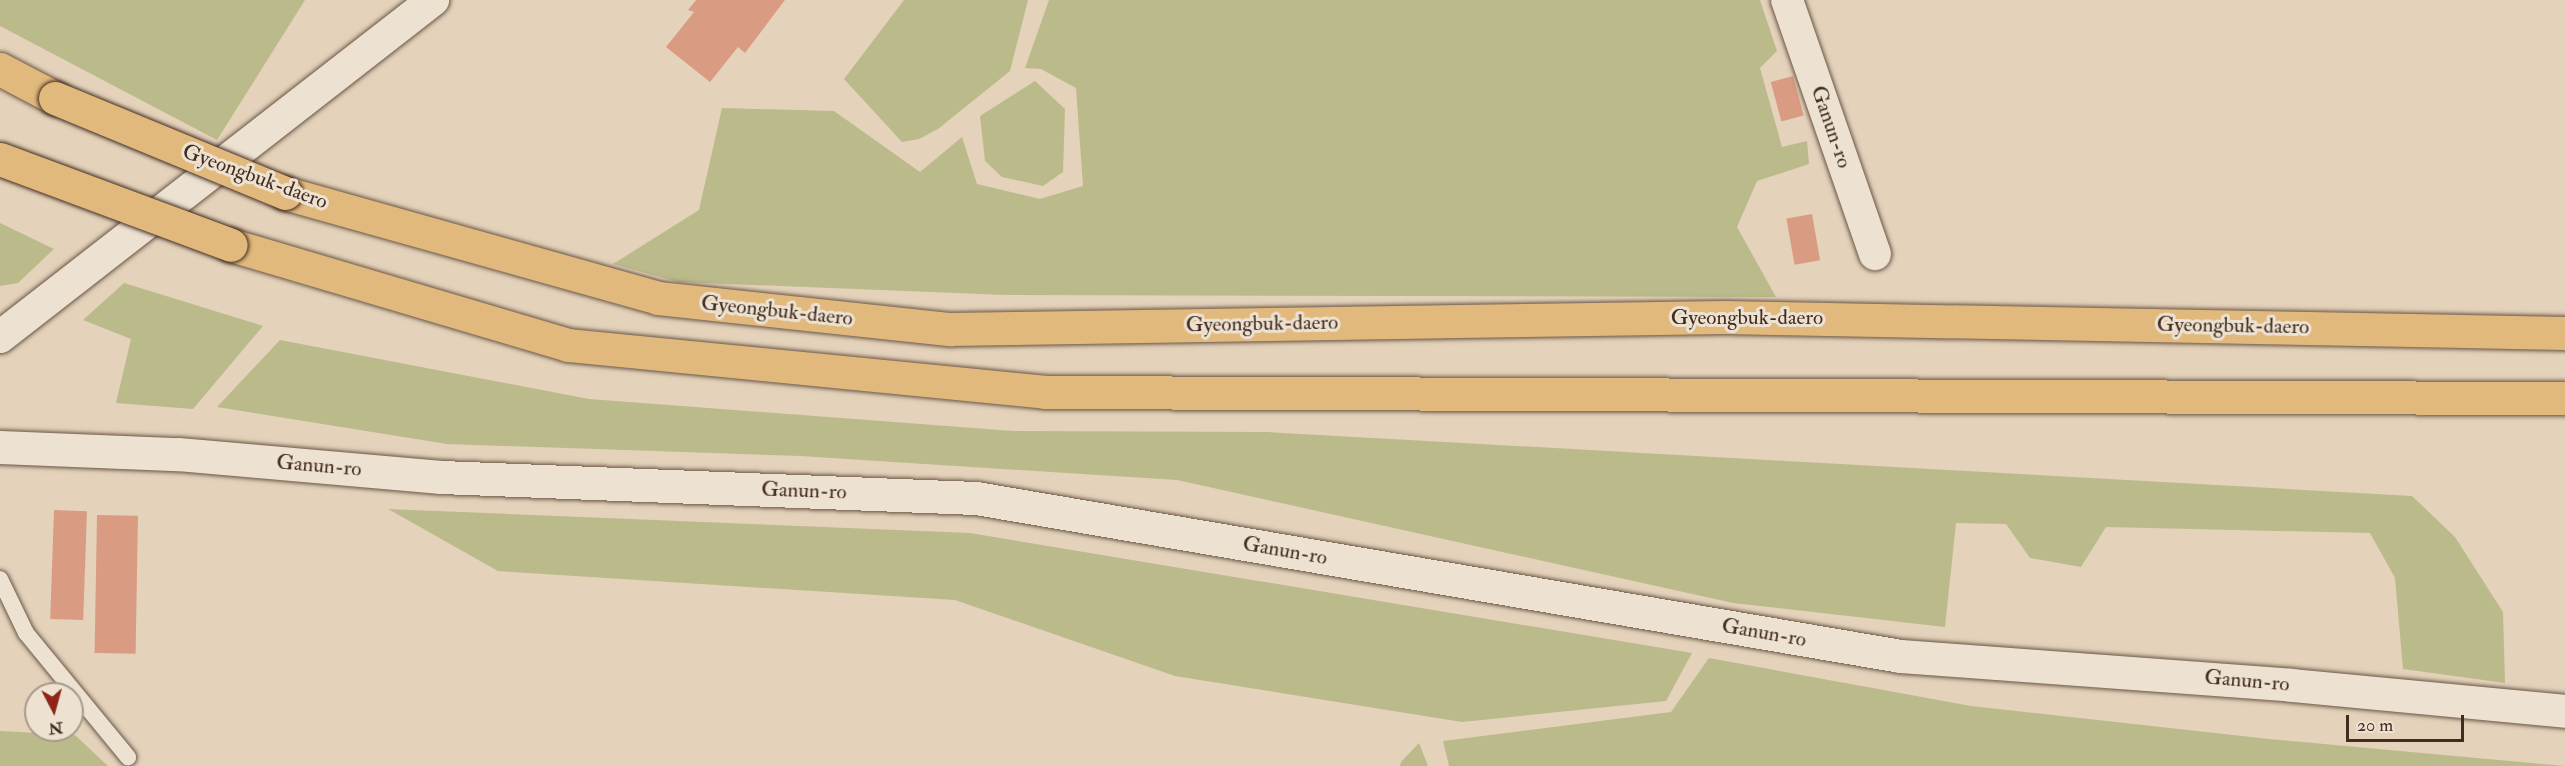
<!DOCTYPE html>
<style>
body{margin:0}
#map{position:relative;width:2565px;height:766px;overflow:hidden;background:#e4d2ba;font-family:"IM FELL Double Pica",serif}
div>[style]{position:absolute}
.green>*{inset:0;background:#bbba8b}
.building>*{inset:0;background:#d99c82;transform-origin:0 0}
.roads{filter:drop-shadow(0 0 2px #6a5646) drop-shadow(0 0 2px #6a5646)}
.lane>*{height:16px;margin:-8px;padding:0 8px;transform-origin:8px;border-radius:8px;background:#ede2d2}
.street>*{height:32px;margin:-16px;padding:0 16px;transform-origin:16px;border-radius:16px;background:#ede2d2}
.secondary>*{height:33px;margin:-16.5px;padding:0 16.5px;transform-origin:16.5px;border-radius:16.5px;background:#ede2d2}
.highway>*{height:33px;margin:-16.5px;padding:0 16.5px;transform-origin:16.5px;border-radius:16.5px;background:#e2b97d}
.bridges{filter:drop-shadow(0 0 2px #422c20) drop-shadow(0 0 2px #422c20)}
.highway-bridge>*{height:33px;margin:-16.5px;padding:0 16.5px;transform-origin:16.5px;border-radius:16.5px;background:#e2b97d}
span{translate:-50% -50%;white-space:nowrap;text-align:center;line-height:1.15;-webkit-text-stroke:6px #ede2d2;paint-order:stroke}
.street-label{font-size:21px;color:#422c20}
.north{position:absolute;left:24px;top:682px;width:60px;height:60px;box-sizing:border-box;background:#ede2d2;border:2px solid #a9998b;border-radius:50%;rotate:174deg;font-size:16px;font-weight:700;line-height:24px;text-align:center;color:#422c20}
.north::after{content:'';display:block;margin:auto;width:21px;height:27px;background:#8f2418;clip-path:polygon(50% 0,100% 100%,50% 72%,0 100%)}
.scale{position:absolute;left:2346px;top:715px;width:118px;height:27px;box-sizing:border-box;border:3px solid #422c20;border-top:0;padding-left:8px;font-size:18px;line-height:21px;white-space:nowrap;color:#422c20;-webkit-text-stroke:4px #ede2d2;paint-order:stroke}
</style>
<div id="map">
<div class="green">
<i style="clip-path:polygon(0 0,305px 0,217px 140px,0 26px)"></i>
<i style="clip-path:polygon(904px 0,1028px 0,1010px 71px,938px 129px,919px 139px,902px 142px,844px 79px)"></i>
<i style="clip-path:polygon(1049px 0,1760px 0,1777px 51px,1760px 68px,1782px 147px,1807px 141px,1809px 164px,1757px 181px,1737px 227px,1776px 297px,1006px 295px,678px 282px,613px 264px,699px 210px,722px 108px,834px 111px,920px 172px,962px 137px,977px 184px,1040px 199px,1083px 186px,1076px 88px,1041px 69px,1025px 68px)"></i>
<i style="clip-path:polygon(1035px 81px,1065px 109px,1063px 172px,1043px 186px,1002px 177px,985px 161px,980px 116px)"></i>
<i style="clip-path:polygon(0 223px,54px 249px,18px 283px,0 286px)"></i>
<i style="clip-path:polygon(124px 283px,263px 326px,193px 409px,116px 403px,131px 339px,83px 320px)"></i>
<i style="clip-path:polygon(280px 340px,589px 399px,1013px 431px,1267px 432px,2412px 496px,2455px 537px,2503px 612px,2505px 683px,2403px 669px,2395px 578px,2370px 533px,2106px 527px,2081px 567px,2030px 558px,2006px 524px,1956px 523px,1945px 627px,1733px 603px,1177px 480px,800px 456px,447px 444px,217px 407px)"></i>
<i style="clip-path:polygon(388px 509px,970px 533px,1692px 653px,1666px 701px,1462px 722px,1175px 676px,955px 600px,498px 571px)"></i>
<i style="clip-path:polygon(1709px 658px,1971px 706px,2269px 739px,2565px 766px,1449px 766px,1443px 741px,1671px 712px)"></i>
<i style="clip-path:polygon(0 731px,75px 735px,108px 766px,0 766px)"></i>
<i style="clip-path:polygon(1419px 743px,1428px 766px,1400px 766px,1401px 762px)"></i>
</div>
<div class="building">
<i style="clip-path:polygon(696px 0,785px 0,745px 53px,738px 47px,710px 82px,666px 47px,694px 12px,688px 10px)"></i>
<i style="left:1793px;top:76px;width:41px;height:23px;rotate:75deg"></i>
<i style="left:1812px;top:214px;width:47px;height:26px;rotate:80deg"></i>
<i style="left:54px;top:510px;width:33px;height:109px;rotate:2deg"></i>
<i style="left:97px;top:515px;width:41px;height:138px;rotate:1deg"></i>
</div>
<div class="roads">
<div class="lane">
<i style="left:0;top:579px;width:60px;rotate:64.3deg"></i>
<i style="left:26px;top:633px;width:161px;rotate:50.6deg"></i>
</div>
<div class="street">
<i style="left:1787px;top:0;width:269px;rotate:70.9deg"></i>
<i style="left:0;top:337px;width:549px;rotate:-37.89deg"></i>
</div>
<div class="secondary">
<i style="left:0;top:447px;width:178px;rotate:2.3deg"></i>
<i style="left:178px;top:454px;width:264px;rotate:5deg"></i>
<i style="left:441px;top:477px;width:535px;rotate:2.25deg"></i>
<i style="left:976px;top:498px;width:937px;rotate:9.7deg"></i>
<i style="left:1900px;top:656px;width:392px;rotate:4.2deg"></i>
<i style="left:2291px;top:685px;width:275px;rotate:5.4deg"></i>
</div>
<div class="highway">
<i style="left:0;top:69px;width:62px;rotate:27.8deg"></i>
<i style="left:285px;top:193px;width:387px;rotate:15.7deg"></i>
<i style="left:658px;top:298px;width:294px;rotate:6.1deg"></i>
<i style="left:950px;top:329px;width:774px;rotate:-0.89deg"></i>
<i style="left:1724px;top:317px;width:841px;rotate:1.09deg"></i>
<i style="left:231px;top:245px;width:352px;rotate:16.5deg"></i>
<i style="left:568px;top:345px;width:479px;rotate:5.6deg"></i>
<i style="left:1045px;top:392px;width:1520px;rotate:0.23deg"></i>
</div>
</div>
<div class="bridges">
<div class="highway-bridge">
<i style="left:55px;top:98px;width:249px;rotate:22.4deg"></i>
<i style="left:0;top:159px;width:246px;rotate:20.4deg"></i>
</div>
</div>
<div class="street-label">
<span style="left:1831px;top:127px;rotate:71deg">Ganun-ro</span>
<span style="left:255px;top:177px;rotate:20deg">Gyeongbuk-daero</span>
<span style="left:777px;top:311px;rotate:6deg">Gyeongbuk-daero</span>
<span style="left:1747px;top:318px">Gyeongbuk-daero</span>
<span style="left:1262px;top:324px;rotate:-1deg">Gyeongbuk-daero</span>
<span style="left:2233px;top:326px;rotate:1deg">Gyeongbuk-daero</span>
<span style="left:319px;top:466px;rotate:5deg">Ganun-ro</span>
<span style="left:804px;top:491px;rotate:2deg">Ganun-ro</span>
<span style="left:1285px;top:551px;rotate:10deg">Ganun-ro</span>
<span style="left:1764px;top:633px;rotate:10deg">Ganun-ro</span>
<span style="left:2247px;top:681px;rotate:5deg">Ganun-ro</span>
</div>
<div class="north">N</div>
<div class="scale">20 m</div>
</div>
